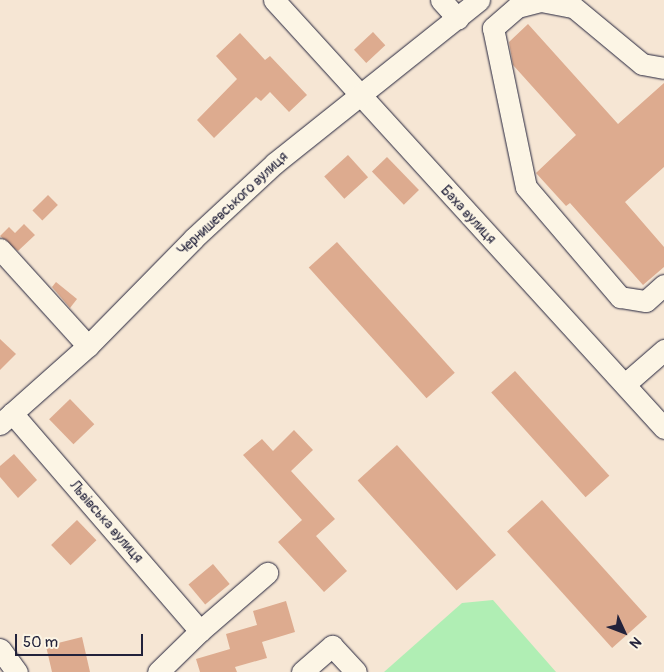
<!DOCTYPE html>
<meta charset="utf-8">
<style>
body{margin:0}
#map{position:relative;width:664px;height:672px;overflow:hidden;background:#f6e6d4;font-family:Pangolin,sans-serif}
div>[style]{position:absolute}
.green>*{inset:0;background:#b0eeb4}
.building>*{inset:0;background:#ddab8f;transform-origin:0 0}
.roads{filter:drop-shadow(0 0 1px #22223b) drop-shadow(0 0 1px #22223b)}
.minor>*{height:21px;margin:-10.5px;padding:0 10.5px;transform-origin:10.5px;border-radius:10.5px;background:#fcf5e5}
span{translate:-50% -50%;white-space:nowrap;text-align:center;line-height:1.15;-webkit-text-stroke:4.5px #fcf5e5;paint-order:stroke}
.street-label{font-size:14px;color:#22223b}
.north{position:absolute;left:599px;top:607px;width:50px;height:50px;-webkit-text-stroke:4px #fcf5e5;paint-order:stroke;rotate:133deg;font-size:14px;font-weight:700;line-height:20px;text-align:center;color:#22223b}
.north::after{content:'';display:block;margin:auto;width:18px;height:22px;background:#22223b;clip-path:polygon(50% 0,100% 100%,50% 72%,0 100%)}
.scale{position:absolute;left:15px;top:634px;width:128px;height:22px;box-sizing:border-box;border:2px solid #22223b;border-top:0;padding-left:6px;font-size:15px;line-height:18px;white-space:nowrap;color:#22223b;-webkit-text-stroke:4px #fcf5e5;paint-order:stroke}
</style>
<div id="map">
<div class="green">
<i style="clip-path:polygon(493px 600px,556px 672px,384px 672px,462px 603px)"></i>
</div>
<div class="building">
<i style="clip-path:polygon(528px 24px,618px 124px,664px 83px,664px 167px,625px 202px,664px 247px,664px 267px,643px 285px,570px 203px,566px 206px,536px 173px,576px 135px,513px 65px,509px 42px)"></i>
<i style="left:373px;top:32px;width:18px;height:26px;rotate:47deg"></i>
<i style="clip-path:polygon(240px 33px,265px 60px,270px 56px,307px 95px,289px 112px,270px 92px,261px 101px,256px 97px,214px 138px,197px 120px,237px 79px,216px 56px)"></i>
<i style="left:348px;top:155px;width:30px;height:32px;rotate:48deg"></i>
<i style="left:387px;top:157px;width:46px;height:21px;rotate:46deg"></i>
<i style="left:48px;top:195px;width:14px;height:22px;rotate:45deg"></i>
<i style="clip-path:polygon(24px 224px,35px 235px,18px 251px,0 236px,9px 227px,15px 233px)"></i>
<i style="left:337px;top:242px;width:176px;height:38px;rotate:48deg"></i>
<i style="clip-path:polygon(56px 282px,77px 299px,70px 308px,52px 287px)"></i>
<i style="clip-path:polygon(0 339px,16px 354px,0 370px)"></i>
<i style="left:515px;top:371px;width:141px;height:32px;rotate:48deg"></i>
<i style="left:70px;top:399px;width:35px;height:29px;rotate:46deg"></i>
<i style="clip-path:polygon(294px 430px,313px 450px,291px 471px,335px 519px,316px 536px,347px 571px,324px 592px,278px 542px,302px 520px,243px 455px,262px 439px,273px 451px)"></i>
<i style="left:397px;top:445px;width:148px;height:53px;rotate:48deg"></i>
<i style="clip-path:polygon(14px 454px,37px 480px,18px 498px,0 477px,0 466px)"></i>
<i style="left:542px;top:500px;width:157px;height:47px;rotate:48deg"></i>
<i style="left:77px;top:520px;width:28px;height:36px;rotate:46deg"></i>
<i style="left:213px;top:564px;width:26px;height:32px;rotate:50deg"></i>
<i style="clip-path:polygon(286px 601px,295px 632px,262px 642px,267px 658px,235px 667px,237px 672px,200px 672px,196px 659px,230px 649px,226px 634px,257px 625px,253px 611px)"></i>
<i style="clip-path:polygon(82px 637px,90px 672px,52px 672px,46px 646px)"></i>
</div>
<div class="roads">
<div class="minor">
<i style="left:274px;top:0;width:579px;rotate:47.66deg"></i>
<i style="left:441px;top:0;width:25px;rotate:48deg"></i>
<i style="left:565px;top:0;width:100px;rotate:39.7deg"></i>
<i style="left:642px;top:64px;width:22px;rotate:10deg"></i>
<i style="left:572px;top:7px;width:33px;rotate:-169deg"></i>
<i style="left:540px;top:1px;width:24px;rotate:165deg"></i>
<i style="left:517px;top:7px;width:32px;rotate:139deg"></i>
<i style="left:493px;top:28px;width:162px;rotate:78.3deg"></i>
<i style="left:526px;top:187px;width:145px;rotate:49.5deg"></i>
<i style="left:620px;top:297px;width:26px;rotate:9deg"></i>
<i style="left:646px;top:301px;width:24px;rotate:-42deg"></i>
<i style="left:0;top:249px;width:131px;rotate:47.8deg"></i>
<i style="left:625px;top:384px;width:52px;rotate:-41.1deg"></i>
<i style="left:12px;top:413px;width:288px;rotate:49.2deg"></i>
<i style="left:0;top:424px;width:118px;rotate:-41.6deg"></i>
<i style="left:88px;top:346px;width:151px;rotate:-45.5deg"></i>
<i style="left:194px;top:238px;width:110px;rotate:-42.8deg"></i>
<i style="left:275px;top:163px;width:261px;rotate:-38.6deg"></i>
<i style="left:0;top:649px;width:29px;rotate:54deg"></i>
<i style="left:158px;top:672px;width:59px;rotate:-44.3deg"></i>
<i style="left:200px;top:631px;width:89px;rotate:-40.9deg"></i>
<i style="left:302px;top:672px;width:40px;rotate:-41deg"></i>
<i style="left:332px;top:646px;width:35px;rotate:47deg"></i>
</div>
</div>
<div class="street-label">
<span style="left:233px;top:204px;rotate:-43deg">Чернишевського вулиця</span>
<span style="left:468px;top:215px;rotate:47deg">Баха вулиця</span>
<span style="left:106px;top:522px;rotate:49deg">Львівська вулиця</span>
</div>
<div class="north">N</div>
<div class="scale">50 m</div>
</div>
